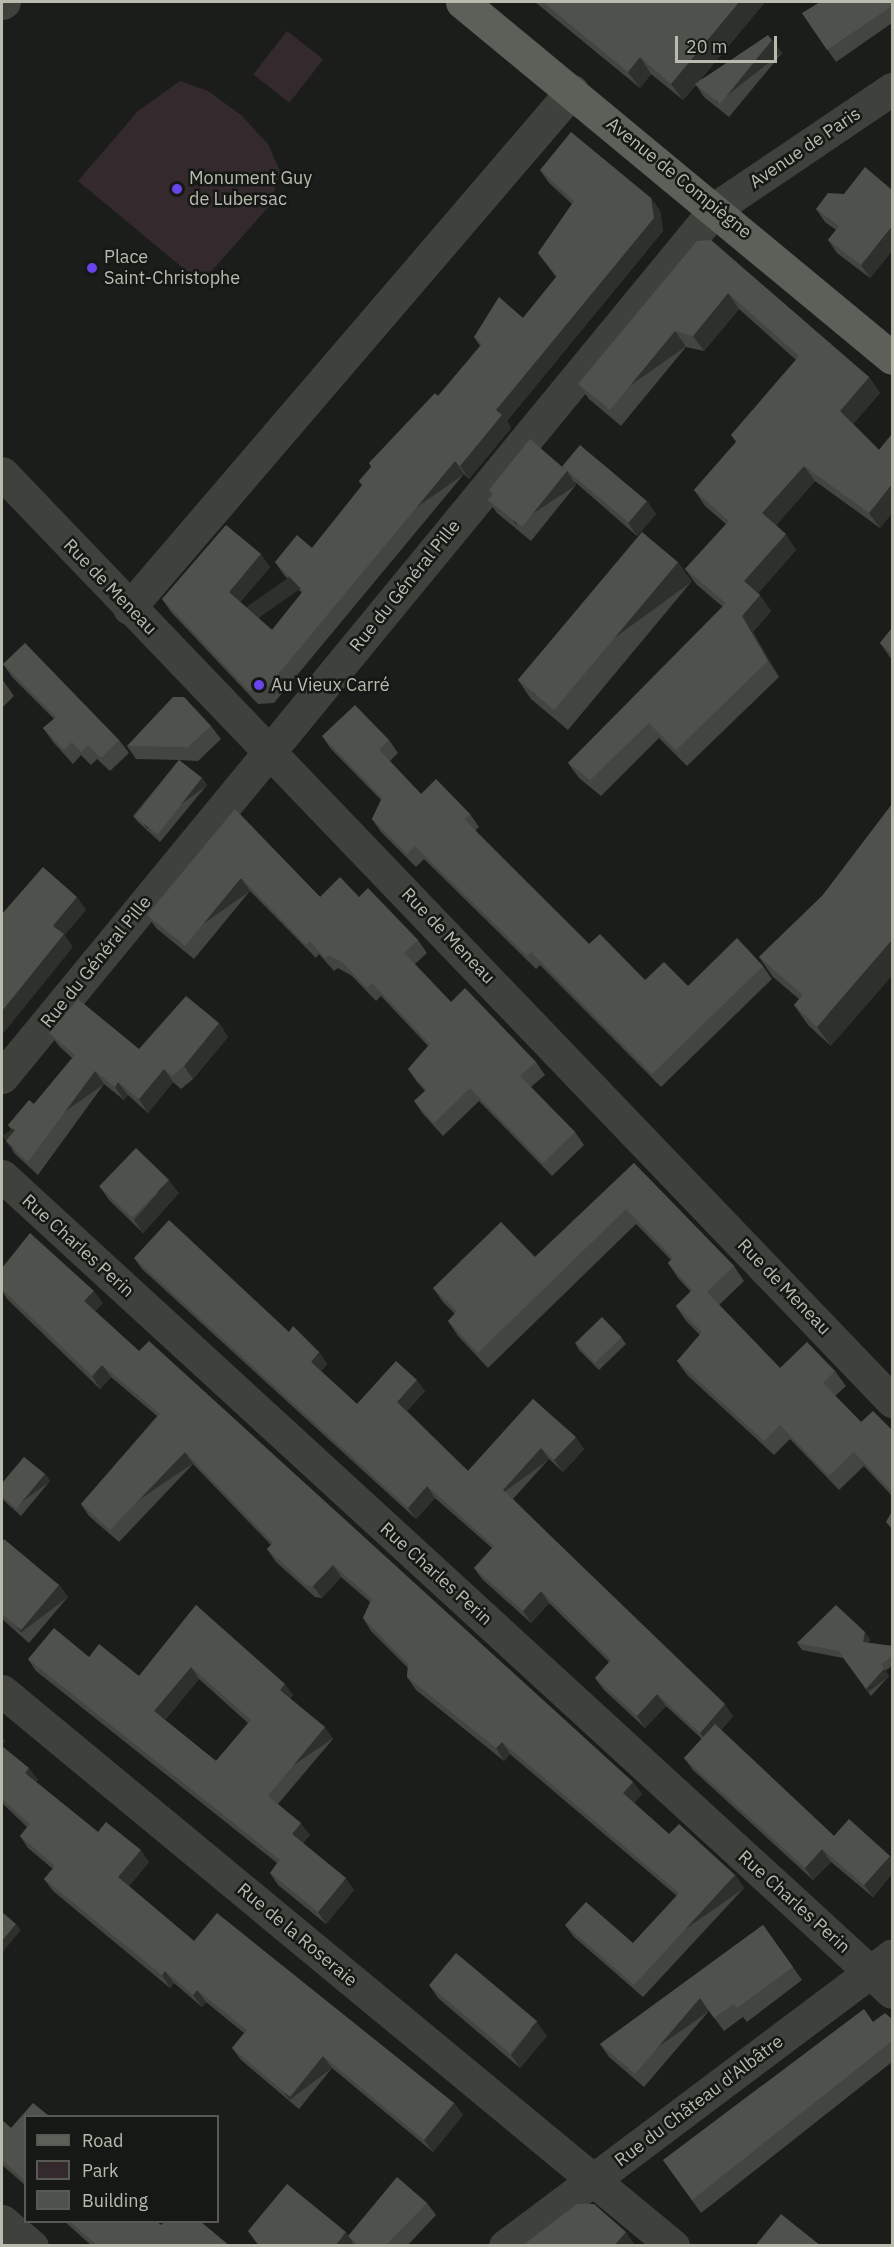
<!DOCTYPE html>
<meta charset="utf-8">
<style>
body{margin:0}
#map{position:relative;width:894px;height:2247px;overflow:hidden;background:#1b1d1a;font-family:"IBM Plex Sans",sans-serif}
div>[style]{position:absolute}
.green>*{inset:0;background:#342a2d;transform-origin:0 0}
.minor>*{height:33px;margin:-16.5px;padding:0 16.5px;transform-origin:16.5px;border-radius:16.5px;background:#3f423c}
.major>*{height:33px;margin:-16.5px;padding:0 16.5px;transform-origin:16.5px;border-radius:16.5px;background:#5d6058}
.wall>*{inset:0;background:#434540}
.shaded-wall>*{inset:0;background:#2e302c;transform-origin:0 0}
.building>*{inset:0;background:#4f524c;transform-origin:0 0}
.dots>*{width:16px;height:16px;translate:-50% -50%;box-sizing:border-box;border:3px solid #161815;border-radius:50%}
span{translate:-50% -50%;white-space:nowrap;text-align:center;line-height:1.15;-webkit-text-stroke:5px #161815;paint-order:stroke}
.street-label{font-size:18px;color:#b8bbae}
.poi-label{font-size:18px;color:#b8bbae}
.left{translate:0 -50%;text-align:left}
.frame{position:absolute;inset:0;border:3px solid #b8bbae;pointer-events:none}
.legend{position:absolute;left:24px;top:2115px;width:195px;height:108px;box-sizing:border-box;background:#161815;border:2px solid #575952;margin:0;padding:8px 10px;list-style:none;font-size:18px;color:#b8bbae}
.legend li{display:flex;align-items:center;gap:12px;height:30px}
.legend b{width:30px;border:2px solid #575952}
.scale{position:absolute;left:675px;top:36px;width:102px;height:27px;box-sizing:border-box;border:3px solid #b8bbae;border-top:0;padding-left:8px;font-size:18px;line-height:21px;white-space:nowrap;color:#b8bbae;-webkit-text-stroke:4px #161815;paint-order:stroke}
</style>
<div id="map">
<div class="green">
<i style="left:287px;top:31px;width:46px;height:55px;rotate:38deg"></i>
<i style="clip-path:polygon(180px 81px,208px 91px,241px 115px,268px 144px,280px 171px,271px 204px,201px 283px,78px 181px,138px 111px)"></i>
</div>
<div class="minor">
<i style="left:2px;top:3px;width:2px;rotate:-27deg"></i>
<i style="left:2px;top:473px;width:1286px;rotate:46.2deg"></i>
<i style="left:129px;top:608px;width:681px;rotate:-49.41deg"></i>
<i style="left:2px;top:1077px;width:1126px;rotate:-50.59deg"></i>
<i style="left:717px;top:207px;width:211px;rotate:-34deg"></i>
<i style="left:2px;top:1176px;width:1207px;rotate:42.52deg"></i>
<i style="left:2px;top:1691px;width:871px;rotate:39.59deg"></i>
<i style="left:2px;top:2221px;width:39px;rotate:40deg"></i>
<i style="left:505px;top:2246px;width:484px;rotate:-36.9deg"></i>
</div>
<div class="major">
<i style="left:462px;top:2px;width:558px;rotate:39.62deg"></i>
</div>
<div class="wall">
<i style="clip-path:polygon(535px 2px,765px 2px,700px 80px,772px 40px,782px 53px,729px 117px,704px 97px,696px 85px,683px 100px,651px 74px,640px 88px)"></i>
<i style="clip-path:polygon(892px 2px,892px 23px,836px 62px,802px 13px)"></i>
<i style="clip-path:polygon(540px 170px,651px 198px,660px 211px,663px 231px,507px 421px,511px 428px,469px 479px,464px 474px,274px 703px,258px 704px,171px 612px,162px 599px,270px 567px,240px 602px,272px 630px,302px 593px,284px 575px,275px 562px,312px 548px,362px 486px,359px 481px,371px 467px,369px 463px,438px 396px,480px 346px,474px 337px,523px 318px,556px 277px,538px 253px,572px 204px,549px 183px)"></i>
<i style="clip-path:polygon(892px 190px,892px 251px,870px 278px,837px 253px,828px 240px,836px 230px,825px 222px,816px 209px,844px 194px)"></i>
<i style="clip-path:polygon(697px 241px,869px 377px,880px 393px,853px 424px,879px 450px,892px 434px,892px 513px,880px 528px,815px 481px,776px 525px,796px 550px,758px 593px,771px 611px,753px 632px,779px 677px,687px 766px,659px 738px,601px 796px,579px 778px,568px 763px,723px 607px,696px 584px,685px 569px,726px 524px,705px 506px,694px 490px,736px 442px,731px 435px,796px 360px,739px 309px,704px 351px,686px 347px,621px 426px,589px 399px,578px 384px)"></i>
<i style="clip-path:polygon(563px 468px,647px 501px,656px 514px,637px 536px,575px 482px,576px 485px,531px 541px,497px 513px,488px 500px,492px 495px,489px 490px)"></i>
<i style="clip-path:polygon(692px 581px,568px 730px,531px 699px,518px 680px)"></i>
<i style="clip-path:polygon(892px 628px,892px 660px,880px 643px)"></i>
<i style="clip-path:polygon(3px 664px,119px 740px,129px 753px,110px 771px,97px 759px,91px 765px,81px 755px,73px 764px,53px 742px,43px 728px,54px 719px,12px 677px)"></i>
<i style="clip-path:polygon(2px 679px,14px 696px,2px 708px)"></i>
<i style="clip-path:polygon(211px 726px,221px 739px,198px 761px,179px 760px,202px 778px,207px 785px,160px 842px,138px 822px,133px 816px,179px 760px,136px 759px,127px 746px)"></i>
<i style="clip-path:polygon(322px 736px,389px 740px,398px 753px,390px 761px,421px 794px,470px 814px,479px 827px,475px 831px,589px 944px,645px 980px,688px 986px,763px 966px,772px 979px,661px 1087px,540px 965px,536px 969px,424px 859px,416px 867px,381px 832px,372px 819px,381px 800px,331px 749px)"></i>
<i style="clip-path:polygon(235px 809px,320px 897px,359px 897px,418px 940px,427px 953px,415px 964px,451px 1002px,536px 1062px,545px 1075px,531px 1087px,575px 1132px,584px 1145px,552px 1176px,479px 1101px,443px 1136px,423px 1114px,414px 1101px,425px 1091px,417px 1082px,408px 1069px,428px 1046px,381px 996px,376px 1001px,352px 976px,338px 968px,334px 971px,319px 954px,316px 958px,250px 891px,194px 959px,156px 928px,147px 915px)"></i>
<i style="clip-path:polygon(822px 896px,831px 1046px,808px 1025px,794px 1005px,799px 999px,773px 977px,759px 957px)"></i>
<i style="clip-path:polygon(219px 1023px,228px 1037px,193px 1079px,181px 1089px,173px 1082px,148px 1113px,128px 1095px,124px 1100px,104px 1084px,38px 1175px,15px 1154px,6px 1141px,13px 1132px,8px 1125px,34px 1104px,72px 1058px,59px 1046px,49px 1033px,139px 1049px)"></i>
<i style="clip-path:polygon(634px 1163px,734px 1266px,744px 1281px,719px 1305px,780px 1368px,835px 1371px,846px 1386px,835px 1396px,861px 1422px,891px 1429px,892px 1428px,892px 1496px,864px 1466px,839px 1490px,790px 1439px,774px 1455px,687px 1375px,677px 1361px,700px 1335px,686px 1321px,676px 1306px,691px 1292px,678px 1278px,668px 1263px,671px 1260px,636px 1224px,488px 1368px,458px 1336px,448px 1321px,455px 1314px,443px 1302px,433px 1288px,535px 1257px)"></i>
<i style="clip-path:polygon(100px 1187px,179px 1193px,143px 1233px,109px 1200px)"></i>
<i style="clip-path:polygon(134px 1258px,289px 1332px,319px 1352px,327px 1364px,321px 1371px,357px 1404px,425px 1391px,407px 1411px,468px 1471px,533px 1399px,584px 1449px,563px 1472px,549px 1459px,513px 1499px,733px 1716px,721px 1730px,834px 1836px,890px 1856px,892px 1859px,892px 1874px,873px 1897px,831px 1862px,813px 1880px,693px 1770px,684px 1758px,702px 1739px,666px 1706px,645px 1728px,603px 1689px,595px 1678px,609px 1662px,549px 1603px,531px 1623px,482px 1579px,474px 1568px,492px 1548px,435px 1498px,416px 1519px,142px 1269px)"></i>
<i style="clip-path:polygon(2px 1268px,103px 1303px,95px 1311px,139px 1351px,633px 1782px,642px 1794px,634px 1803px,669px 1834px,735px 1875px,744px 1888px,643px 1997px,574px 1937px,565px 1925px,633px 1943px,677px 1896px,510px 1754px,504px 1761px,416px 1690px,407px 1677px,408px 1668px,371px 1631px,363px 1618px,370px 1602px,341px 1577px,322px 1598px,315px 1597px,276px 1562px,267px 1549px,271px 1545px,193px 1464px,119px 1542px,89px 1516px,81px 1504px,157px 1416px,111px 1377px,100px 1389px,7px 1299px,2px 1291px)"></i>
<i style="clip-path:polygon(621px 1337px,626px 1344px,599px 1370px,579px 1350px,575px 1343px)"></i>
<i style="clip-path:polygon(45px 1474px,50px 1481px,21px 1516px,2px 1499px,2px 1483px)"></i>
<i style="clip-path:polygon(2px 1542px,59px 1585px,68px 1597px,29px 1643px,2px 1619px)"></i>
<i style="clip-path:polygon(evenodd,196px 1605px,293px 1695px,290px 1699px,333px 1739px,278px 1804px,310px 1835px,303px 1843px,354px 1890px,326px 1924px,278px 1885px,270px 1873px,277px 1863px,36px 1671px,28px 1659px,89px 1657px,139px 1676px,196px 1605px,199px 1679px,248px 1723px,216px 1761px,165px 1720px,199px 1679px)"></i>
<i style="clip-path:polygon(870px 1639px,869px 1643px,892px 1646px,892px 1666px,885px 1671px,889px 1676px,871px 1696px,843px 1658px,802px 1650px,797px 1643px)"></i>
<i style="clip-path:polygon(2px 1746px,38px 1780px,36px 1782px,98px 1832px,149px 1862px,129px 1886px,194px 1941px,454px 2103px,463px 2115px,433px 2152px,332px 2068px,299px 2109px,241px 2060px,232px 2048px,244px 2033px,206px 2002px,202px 2007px,174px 1983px,170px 1988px,53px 1891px,44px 1879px,53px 1869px,28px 1848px,20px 1836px,27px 1827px,2px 1803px)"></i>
<i style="clip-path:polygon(763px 1925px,802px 1980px,747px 2022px,743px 2017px,724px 2031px,709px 2011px,644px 2087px,609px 2057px,600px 2044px)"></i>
<i style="clip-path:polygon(429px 1985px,547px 2036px,520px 2068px,438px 1998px)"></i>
<i style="clip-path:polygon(892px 2019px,892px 2062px,701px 2213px,663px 2160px,873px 2022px)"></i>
<i style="clip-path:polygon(26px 2116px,26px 2186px,2px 2165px,2px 2120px,11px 2128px)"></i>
<i style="clip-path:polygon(427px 2203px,436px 2215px,407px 2246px,259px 2246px,348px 2236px)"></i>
<i style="clip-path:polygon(65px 2222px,157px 2222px,161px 2225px,230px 2246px,92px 2246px)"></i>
</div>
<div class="shaded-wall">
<i style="clip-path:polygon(739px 2px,765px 2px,683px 100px,671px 84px)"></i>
<i style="left:772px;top:40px;width:16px;height:82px;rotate:52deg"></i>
<i style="clip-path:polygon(640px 57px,651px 74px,640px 88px,628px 72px)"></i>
<i style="clip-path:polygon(651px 198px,660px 211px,663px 231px,507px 421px,511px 428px,469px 479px,460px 466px,496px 410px)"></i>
<i style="clip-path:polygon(892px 226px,892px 251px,870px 278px,861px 265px)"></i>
<i style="clip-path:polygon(728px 293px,739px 309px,704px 351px,693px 336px)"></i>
<i style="left:675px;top:331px;width:19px;height:102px;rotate:55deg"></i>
<i style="clip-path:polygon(869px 377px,880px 393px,851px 426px,840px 411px)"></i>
<i style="left:455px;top:461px;width:16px;height:298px;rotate:55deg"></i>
<i style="clip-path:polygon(804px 466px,815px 481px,773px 529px,762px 513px)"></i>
<i style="left:567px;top:471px;width:17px;height:72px;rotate:57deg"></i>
<i style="clip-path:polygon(892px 484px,892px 513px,880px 528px,869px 513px)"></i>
<i style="clip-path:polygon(647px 501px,656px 514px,637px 536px,628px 523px)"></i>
<i style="clip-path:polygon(786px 534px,796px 550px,755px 597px,744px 581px)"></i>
<i style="clip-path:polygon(261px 554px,270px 567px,238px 605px,229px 592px)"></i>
<i style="left:678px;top:562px;width:24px;height:194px;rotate:54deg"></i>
<i style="clip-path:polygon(760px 595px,771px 611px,753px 632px,779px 677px,768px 661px,742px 616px)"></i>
<i style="left:202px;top:778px;width:9px;height:74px;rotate:54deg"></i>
<i style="left:241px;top:878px;width:16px;height:88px;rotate:55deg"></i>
<i style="clip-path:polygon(77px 897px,86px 910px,65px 935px,73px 947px,2px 1035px,2px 1011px,53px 926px)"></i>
<i style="clip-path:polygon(892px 940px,892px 976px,831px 1046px,817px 1027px)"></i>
<i style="clip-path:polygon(219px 1023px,228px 1037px,193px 1079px,184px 1066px)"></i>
<i style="clip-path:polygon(164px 1069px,173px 1082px,148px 1113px,139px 1099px)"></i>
<i style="left:95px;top:1071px;width:16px;height:113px;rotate:55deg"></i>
<i style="clip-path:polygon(118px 1082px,128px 1095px,124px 1100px,115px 1087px)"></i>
<i style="clip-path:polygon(169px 1180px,179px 1193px,143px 1233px,134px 1220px)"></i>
<i style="clip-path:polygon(94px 1291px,103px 1303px,93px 1314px,84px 1301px)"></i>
<i style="clip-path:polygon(319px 1352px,327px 1364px,319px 1373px,311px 1362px)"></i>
<i style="clip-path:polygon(102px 1365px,111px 1377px,100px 1389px,92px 1376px)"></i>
<i style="clip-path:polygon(417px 1380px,425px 1391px,405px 1413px,397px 1402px)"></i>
<i style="clip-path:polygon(576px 1437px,584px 1449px,563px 1472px,554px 1460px)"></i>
<i style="left:541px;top:1448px;width:14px;height:57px;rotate:54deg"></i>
<i style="left:185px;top:1452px;width:14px;height:108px;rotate:56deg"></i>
<i style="left:45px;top:1474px;width:9px;height:45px;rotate:54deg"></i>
<i style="clip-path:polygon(427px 1486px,435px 1498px,416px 1519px,408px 1508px)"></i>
<i style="clip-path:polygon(333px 1565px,341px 1577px,322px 1598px,313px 1586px)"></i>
<i style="left:59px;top:1585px;width:15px;height:59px;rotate:53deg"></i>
<i style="clip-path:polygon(541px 1591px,549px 1603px,531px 1623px,523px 1611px)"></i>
<i style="clip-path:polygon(865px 1632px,870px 1639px,868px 1648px,863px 1642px)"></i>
<i style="clip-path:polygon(191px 1667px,199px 1679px,163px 1723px,154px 1711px)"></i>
<i style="left:884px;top:1669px;width:9px;height:27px;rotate:54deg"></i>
<i style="clip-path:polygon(285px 1684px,293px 1695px,288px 1702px,280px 1690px)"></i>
<i style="clip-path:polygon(657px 1694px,666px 1706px,645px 1728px,637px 1716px)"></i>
<i style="clip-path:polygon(725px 1704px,733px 1716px,708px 1744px,700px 1733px)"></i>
<i style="left:325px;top:1727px;width:14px;height:89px;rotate:56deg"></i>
<i style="clip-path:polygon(2px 1736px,5px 1741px,2px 1745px)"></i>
<i style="clip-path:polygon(502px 1742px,510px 1754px,504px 1761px,496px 1748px)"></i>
<i style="clip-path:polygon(29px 1768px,38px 1780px,34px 1785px,25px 1773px)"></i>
<i style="clip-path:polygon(633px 1782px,642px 1794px,632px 1805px,623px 1793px)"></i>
<i style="clip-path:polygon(301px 1823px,310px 1835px,300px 1846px,292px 1834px)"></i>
<i style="clip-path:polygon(822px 1849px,831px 1862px,813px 1880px,805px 1868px)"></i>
<i style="clip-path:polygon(141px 1850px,149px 1862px,126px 1889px,118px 1877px)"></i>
<i style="clip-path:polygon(890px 1856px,892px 1859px,892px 1874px,873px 1897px,864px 1885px)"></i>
<i style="left:735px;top:1875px;width:16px;height:149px;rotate:55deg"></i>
<i style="clip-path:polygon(346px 1878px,354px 1890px,326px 1924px,318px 1912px)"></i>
<i style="clip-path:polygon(16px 1924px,21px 1930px,2px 1953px,2px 1941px)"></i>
<i style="clip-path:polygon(165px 1971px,174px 1983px,170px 1988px,162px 1975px)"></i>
<i style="clip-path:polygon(197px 1990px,206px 2002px,202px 2007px,193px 1995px)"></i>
<i style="left:700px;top:1998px;width:16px;height:100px;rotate:55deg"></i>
<i style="clip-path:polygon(537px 2022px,547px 2036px,520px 2068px,511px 2055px)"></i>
<i style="left:323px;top:2056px;width:15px;height:53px;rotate:53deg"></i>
<i style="clip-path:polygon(454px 2103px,463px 2115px,433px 2152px,424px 2140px)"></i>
<i style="clip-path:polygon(346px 2232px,355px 2246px,335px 2246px)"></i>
<i style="clip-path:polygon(626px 2232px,635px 2245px,614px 2246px)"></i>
</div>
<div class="building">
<i style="clip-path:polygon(543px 2px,739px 2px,671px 84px,640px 57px,628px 72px)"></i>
<i style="clip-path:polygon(820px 2px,892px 2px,892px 6px,827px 50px,802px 13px)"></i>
<i style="clip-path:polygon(768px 35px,772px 40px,720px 104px,695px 84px)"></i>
<i style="clip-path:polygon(571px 132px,651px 198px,654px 218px,496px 410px,502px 415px,460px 466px,455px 461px,265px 690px,249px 691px,162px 599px,226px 525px,261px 554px,229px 592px,272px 630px,303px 591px,275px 562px,297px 535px,312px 548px,363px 484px,359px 481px,372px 466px,369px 463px,435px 393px,438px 396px,482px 344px,474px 337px,499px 297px,523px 318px,557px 276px,538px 253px,574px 201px,540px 170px)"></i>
<i style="clip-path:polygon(865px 167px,892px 190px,892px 226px,861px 265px,828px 240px,839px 226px,816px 209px,828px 193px,844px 194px)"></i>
<i style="clip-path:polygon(711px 240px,869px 377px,840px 411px,879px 450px,892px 434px,892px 484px,869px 513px,804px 466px,762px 513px,786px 534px,744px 581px,760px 595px,742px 616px,768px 661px,676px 750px,649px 723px,590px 780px,568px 763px,726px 603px,685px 569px,729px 521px,694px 490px,737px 441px,731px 435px,799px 356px,728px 293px,693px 336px,675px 331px,610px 410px,578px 384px,697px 241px)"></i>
<i style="clip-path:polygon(530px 439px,567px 471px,522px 527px,488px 500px,493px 494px,489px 490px)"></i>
<i style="left:580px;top:445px;width:87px;height:28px;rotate:40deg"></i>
<i style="left:642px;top:532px;width:47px;height:193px;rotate:40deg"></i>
<i style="clip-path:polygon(892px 628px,892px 654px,880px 643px)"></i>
<i style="clip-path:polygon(25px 643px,119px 740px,101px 758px,88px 745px,81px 752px,72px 742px,64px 750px,43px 728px,56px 717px,3px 664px)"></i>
<i style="clip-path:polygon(173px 697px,184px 697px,211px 726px,188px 747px,127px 746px)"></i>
<i style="clip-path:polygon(355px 705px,389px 740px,379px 750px,421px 794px,436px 779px,470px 814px,464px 819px,589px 944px,600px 934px,645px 980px,664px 962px,688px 986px,737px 938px,763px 966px,652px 1074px,531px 952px,527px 956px,415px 846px,407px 854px,372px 819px,382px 798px,322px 736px)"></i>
<i style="left:179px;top:760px;width:29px;height:72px;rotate:38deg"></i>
<i style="clip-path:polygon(892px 804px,892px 940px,817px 1027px,794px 1005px,803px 995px,759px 957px,822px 896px)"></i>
<i style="clip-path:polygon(235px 809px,320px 897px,340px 877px,359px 897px,368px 888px,418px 940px,404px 953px,451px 1002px,465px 988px,536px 1062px,520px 1076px,575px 1132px,543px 1163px,470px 1088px,434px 1123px,414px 1101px,426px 1090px,408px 1069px,430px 1044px,372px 983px,367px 988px,343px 963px,329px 955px,325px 958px,310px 941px,306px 945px,241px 878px,185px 946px,147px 915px)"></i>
<i style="clip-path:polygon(43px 867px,77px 897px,53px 926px,64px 934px,2px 1011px,2px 914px)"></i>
<i style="clip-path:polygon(186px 996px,219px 1023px,184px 1066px,172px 1076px,164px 1069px,139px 1099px,118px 1082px,115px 1087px,95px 1071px,28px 1162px,6px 1141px,15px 1130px,8px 1125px,29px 1100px,34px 1104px,75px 1055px,49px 1033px,78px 999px,139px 1049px)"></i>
<i style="left:136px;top:1148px;width:46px;height:53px;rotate:44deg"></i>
<i style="clip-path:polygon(634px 1163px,734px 1266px,707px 1292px,780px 1368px,807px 1342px,835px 1371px,823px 1383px,861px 1422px,873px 1411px,891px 1429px,892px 1428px,892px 1492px,854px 1452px,829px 1476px,780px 1425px,764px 1441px,677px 1361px,702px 1332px,676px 1306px,692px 1290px,668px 1263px,673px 1258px,626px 1209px,478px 1353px,448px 1321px,457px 1311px,433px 1288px,501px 1222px,535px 1257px)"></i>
<i style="clip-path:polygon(169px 1220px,289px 1332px,293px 1326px,319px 1352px,311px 1362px,357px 1404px,396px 1361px,417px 1380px,397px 1402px,468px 1471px,533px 1399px,576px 1437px,554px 1460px,541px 1448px,503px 1490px,725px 1704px,700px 1733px,657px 1694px,637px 1716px,595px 1678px,611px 1660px,541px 1591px,523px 1611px,474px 1568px,494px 1546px,427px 1486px,408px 1508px,134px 1258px)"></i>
<i style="clip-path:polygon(30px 1233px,94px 1291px,84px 1301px,139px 1351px,149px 1341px,633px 1782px,623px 1793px,669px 1834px,679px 1824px,735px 1875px,634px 1985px,565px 1925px,586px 1902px,633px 1943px,679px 1893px,502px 1742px,496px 1748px,407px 1677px,408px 1664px,363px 1618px,372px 1599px,333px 1565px,313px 1586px,306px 1585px,267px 1549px,273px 1543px,185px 1452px,110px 1530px,81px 1504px,160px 1414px,102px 1365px,92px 1376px,2px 1289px,2px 1268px)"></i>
<i style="left:602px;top:1317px;width:28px;height:37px;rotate:46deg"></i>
<i style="clip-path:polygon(24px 1457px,45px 1474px,16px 1509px,2px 1496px,2px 1483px)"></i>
<i style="clip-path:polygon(892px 1511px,892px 1529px,886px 1522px)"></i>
<i style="clip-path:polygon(4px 1539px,59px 1585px,21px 1630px,2px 1614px,2px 1542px)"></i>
<i style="clip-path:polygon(evenodd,196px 1605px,285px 1684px,280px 1690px,325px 1727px,268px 1796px,301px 1823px,292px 1834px,346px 1878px,318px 1912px,270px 1873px,280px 1860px,28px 1659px,54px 1628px,89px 1657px,99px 1644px,139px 1676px,196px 1605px,191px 1667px,251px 1720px,216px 1761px,154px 1711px,191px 1667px)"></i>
<i style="clip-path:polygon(836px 1605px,865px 1632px,863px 1642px,892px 1646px,892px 1656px,881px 1664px,884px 1669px,866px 1689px,839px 1651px,797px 1643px)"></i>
<i style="clip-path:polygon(715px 1724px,834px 1836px,849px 1819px,890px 1856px,864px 1885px,822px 1849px,805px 1868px,684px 1758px)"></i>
<i style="clip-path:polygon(2px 1746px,29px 1768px,25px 1773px,98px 1832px,106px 1822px,141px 1850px,118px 1877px,194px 1941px,217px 1913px,454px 2103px,424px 2140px,323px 2056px,290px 2097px,232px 2048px,247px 2030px,197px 1990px,193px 1995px,165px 1971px,162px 1975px,44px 1879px,55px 1866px,20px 1836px,30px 1824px,2px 1799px)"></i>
<i style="clip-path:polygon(2px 1912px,16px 1924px,2px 1941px)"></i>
<i style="clip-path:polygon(763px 1925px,793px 1967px,737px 2008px,734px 2004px,714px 2018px,700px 1998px,635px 2074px,600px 2044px)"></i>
<i style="left:456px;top:1953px;width:106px;height:42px;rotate:40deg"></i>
<i style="clip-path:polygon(864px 2009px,873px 2022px,885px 2013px,892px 2019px,892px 2041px,692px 2200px,663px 2160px)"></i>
<i style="clip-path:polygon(33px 2103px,49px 2116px,26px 2116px,26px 2182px,2px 2160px,2px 2120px,11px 2128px)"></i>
<i style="clip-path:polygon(397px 2177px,427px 2203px,385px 2246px,360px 2246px,348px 2236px)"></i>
<i style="clip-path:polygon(287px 2184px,346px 2232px,335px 2246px,259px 2246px,248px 2231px)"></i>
<i style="clip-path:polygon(577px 2204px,594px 2204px,626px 2232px,614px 2246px,522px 2246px)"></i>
<i style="clip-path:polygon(781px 2214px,821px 2246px,755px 2246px)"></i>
<i style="clip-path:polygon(70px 2222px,157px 2222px,161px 2225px,164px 2222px,201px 2222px,230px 2246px,98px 2246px)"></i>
</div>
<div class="dots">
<i style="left:177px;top:189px;background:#6a44eb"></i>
<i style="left:92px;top:268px;background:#6a44eb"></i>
<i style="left:259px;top:685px;background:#6a44eb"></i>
</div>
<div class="street-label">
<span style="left:805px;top:148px;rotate:-34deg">Avenue de Paris</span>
<span style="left:679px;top:178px;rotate:39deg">Avenue de Compiègne</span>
<span style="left:405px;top:586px;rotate:-51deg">Rue du Général Pille</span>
<span style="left:110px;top:587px;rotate:46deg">Rue de Meneau</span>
<span style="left:448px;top:936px;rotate:46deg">Rue de Meneau</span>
<span style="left:96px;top:962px;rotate:-51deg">Rue du Général Pille</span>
<span style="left:78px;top:1246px;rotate:42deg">Rue Charles Perin</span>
<span style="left:784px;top:1287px;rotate:46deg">Rue de Meneau</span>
<span style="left:436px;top:1574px;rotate:42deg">Rue Charles Perin</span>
<span style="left:794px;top:1902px;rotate:42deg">Rue Charles Perin</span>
<span style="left:297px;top:1935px;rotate:40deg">Rue de la Roseraie</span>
<span style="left:699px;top:2101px;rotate:-37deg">Rue du Château d'Albâtre</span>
</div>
<div class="poi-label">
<span class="left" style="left:189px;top:189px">Monument Guy<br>de Lubersac</span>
<span class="left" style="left:104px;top:268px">Place<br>Saint-Christophe</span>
<span class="left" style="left:271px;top:685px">Au Vieux Carré</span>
</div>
<div class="frame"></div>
<ul class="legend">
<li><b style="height:8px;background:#5d6058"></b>Road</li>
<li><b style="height:16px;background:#342a2d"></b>Park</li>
<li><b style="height:16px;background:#4f524c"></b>Building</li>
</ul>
<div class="scale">20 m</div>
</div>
